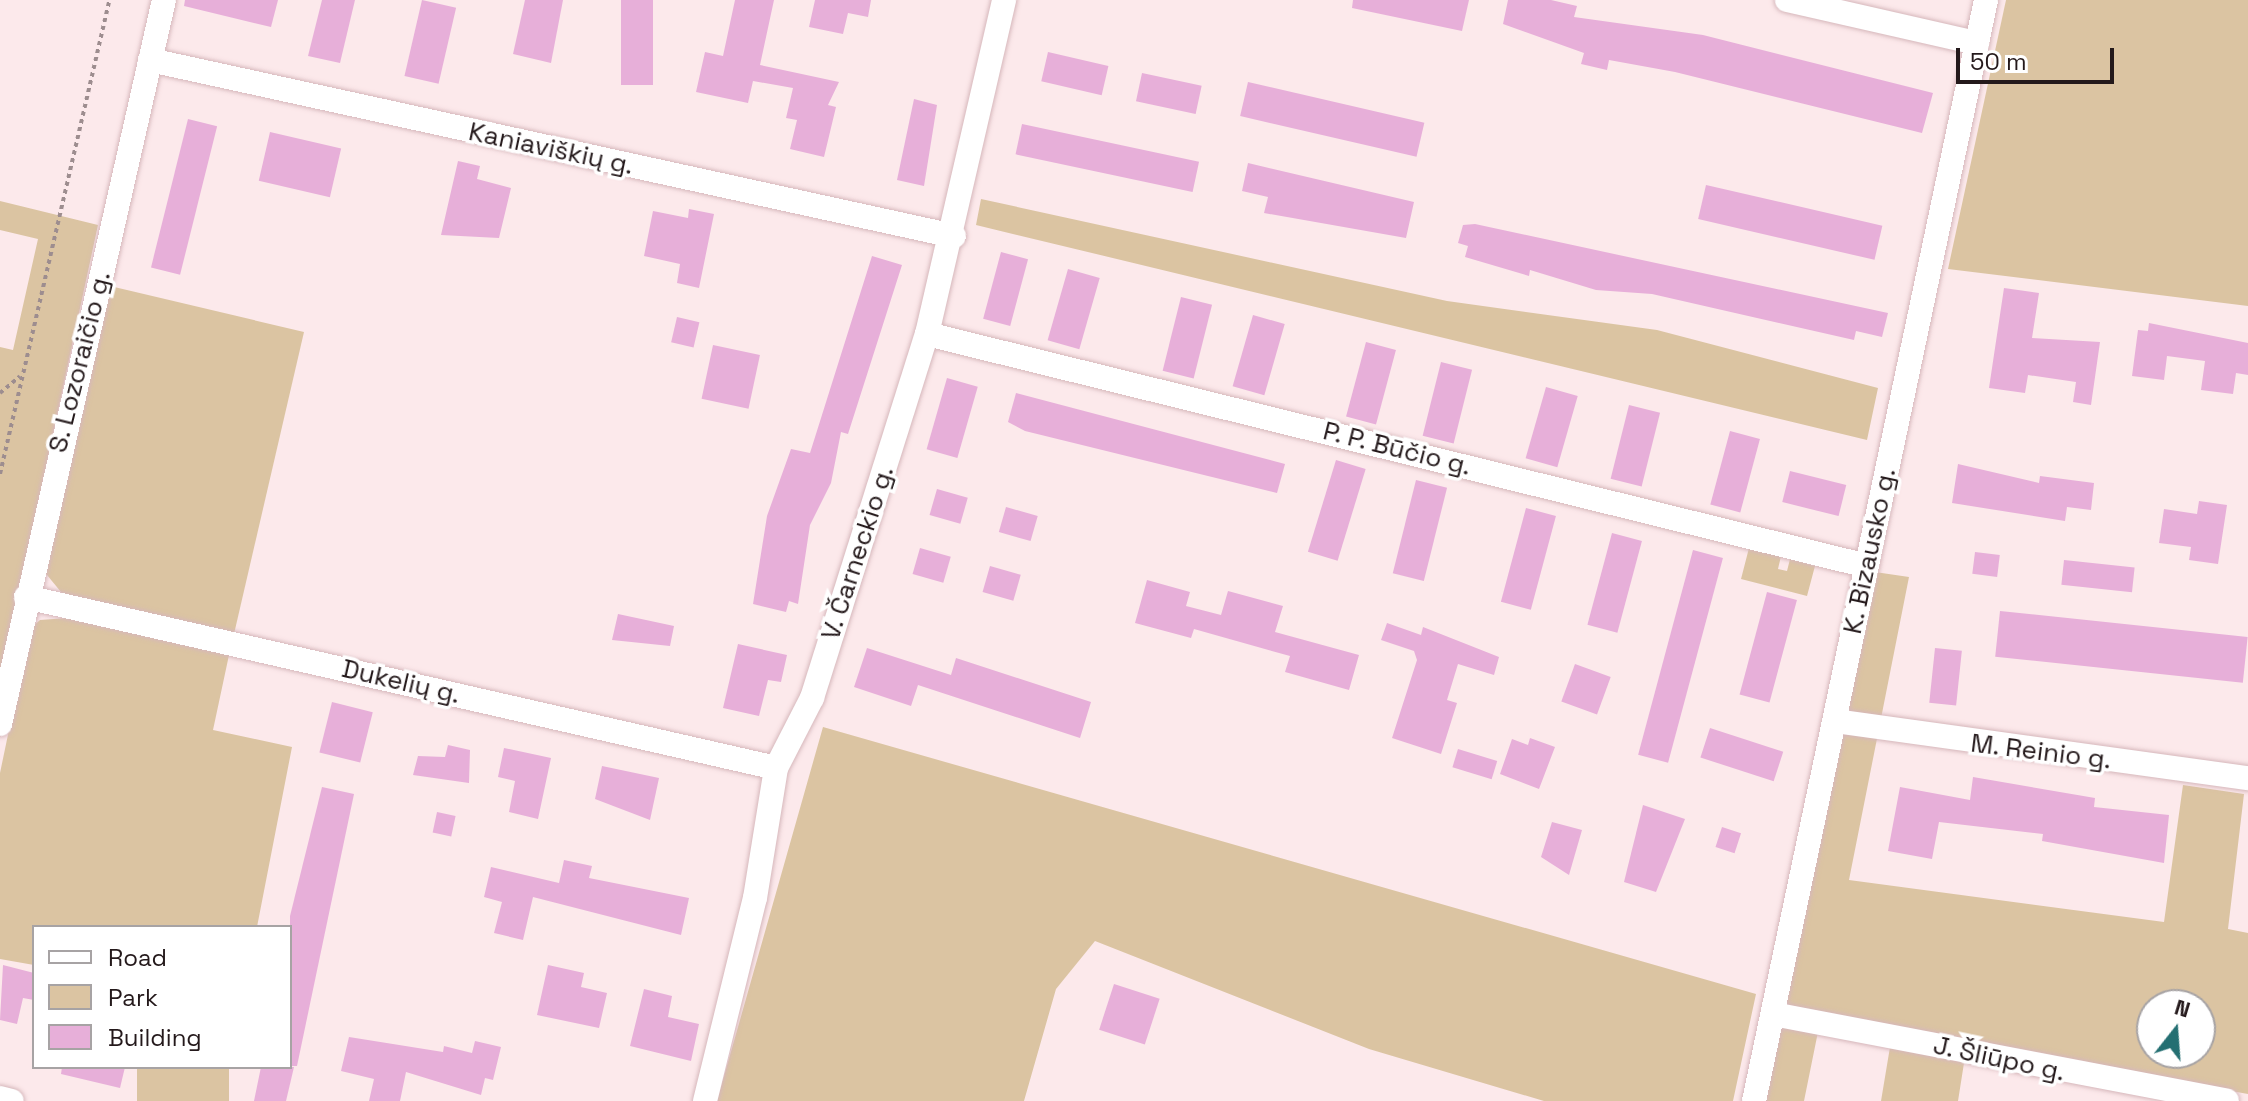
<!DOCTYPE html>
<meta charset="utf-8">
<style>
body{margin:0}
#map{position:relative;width:2248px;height:1101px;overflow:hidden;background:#fce9eb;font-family:"Space Grotesk",sans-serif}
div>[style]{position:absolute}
.green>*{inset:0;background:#dbc4a2;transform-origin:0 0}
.building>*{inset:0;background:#e7afd9;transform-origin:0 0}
.path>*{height:4px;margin-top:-2px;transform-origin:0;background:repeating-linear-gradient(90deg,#9d8d8f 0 4px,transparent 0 8px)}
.roads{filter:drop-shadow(0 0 2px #d6b7bb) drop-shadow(0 0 2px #d6b7bb)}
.minor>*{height:24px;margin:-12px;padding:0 12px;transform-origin:12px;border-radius:12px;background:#fff}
span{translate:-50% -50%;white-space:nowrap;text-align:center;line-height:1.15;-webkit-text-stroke:7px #fff;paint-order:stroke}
.street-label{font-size:26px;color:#24191b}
.legend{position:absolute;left:32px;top:925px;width:260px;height:144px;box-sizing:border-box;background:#fff;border:2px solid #a7a3a4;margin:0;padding:10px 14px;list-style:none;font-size:24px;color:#24191b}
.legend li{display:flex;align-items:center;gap:16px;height:40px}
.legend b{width:40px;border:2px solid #a7a3a4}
.north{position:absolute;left:2136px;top:989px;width:80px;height:80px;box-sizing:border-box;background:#fff;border:2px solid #a7a3a4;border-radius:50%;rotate:17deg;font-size:22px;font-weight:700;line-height:32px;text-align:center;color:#24191b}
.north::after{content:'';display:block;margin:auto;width:28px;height:36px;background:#246f72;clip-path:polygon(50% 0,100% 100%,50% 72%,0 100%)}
.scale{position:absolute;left:1956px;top:48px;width:158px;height:36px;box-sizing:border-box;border:4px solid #24191b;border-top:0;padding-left:10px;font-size:24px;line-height:28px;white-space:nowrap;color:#24191b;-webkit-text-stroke:6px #fff;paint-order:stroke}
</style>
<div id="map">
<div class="green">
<i style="clip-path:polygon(2006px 0,2248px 0,2248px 306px,1948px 269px)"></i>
<i style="clip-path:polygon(981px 199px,1447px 301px,1657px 330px,1878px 388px,1867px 440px,976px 225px)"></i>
<i style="clip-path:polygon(0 201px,98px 225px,0 680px,0 347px,13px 350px,38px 239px,0 230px)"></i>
<i style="clip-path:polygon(110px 286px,304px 332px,234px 634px,65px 597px,43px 570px)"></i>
<i style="clip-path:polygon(1749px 548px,1781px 556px,1778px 569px,1787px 571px,1790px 559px,1815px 566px,1807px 596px,1741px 579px)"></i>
<i style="clip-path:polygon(evenodd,1875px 572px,1909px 577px,1849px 880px,2164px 922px,2183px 785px,2244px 794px,2228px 929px,2248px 933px,2248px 1094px,1967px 1044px,1958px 1101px,1881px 1101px,1893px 1029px,1821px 1017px,1804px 1101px,1764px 1101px,1875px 572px,2152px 1005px,2200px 1005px,2200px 1053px,2152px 1053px,2152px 1005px)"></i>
<i style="clip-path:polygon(67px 618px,229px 655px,213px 730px,292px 747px,257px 927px,34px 927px,34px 965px,0 959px,0 773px,30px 629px,40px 620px)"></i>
<i style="clip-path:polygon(823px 727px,1756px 994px,1733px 1101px,1544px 1101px,1369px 1049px,1095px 941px,1056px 989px,1024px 1101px,717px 1101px)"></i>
<i style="left:137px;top:1067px;width:92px;height:35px"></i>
</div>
<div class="building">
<i style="clip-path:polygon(185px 0,278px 0,271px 27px,184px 6px)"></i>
<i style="clip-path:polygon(322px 0,355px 0,340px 63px,308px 56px)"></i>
<i style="left:422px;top:0;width:35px;height:78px;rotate:13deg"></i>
<i style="clip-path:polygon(525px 0,563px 0,551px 63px,513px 54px)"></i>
<i style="left:621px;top:0;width:32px;height:85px"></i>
<i style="clip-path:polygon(735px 0,774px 0,760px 65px,839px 82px,828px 105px,836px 107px,824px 157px,790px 149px,797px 120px,786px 118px,793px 88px,753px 81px,748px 103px,696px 92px,705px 52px,723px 56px)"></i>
<i style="clip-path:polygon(815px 0,871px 0,868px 17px,848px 13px,843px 34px,809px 27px)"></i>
<i style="clip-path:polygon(1353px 0,1469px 0,1462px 31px,1352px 8px)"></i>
<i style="clip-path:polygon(1508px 0,1551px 0,1577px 6px,1574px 17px,1703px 35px,1933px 93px,1922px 133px,1675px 72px,1609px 60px,1607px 70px,1581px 64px,1584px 53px,1503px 24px)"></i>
<i style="left:1048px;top:52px;width:62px;height:30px;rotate:13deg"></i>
<i style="left:1142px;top:73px;width:61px;height:29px;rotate:12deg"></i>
<i style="left:1248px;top:82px;width:181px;height:35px;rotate:13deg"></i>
<i style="clip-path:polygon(914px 99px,937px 105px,924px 186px,897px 180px)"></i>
<i style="left:188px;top:119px;width:30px;height:153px;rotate:14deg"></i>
<i style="left:1022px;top:124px;width:181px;height:31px;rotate:12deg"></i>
<i style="left:270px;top:132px;width:73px;height:50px;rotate:13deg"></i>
<i style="clip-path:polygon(458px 161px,480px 166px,477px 179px,511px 188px,499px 238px,441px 235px)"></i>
<i style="clip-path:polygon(1248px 163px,1414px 202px,1406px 238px,1264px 213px,1268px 197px,1242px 191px)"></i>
<i style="left:1706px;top:185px;width:181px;height:35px;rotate:13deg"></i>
<i style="clip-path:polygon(689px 209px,714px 214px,699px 288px,677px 283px,680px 264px,644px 256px,653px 211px,688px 218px)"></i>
<i style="clip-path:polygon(1475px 224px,1888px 313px,1882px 337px,1856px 331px,1854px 340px,1652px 294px,1596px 290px,1530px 270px,1529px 276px,1465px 257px,1468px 246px,1458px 243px,1463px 225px)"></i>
<i style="left:1001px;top:252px;width:28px;height:69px;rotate:15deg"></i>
<i style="clip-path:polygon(872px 256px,902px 265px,848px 434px,841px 432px,831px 483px,810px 525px,798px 604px,789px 601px,786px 612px,753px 604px,767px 516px,791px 449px,810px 453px)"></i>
<i style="left:1068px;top:269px;width:33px;height:74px;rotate:16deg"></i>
<i style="clip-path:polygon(2004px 288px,2039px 293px,2032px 338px,2100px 342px,2091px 405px,2073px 402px,2076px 382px,2028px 375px,2025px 393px,1989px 388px)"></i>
<i style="left:1181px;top:297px;width:32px;height:76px;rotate:14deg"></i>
<i style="left:1253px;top:315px;width:33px;height:74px;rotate:16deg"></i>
<i style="left:677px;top:317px;width:23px;height:26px;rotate:13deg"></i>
<i style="clip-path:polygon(2149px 323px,2248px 343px,2248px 375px,2236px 373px,2233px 394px,2201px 390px,2205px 361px,2167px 356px,2164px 380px,2132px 376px,2138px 330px,2148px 331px)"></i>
<i style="left:1366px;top:342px;width:31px;height:77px;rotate:15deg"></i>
<i style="left:713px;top:345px;width:48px;height:55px;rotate:12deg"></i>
<i style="left:1441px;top:362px;width:32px;height:76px;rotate:14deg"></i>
<i style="left:947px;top:378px;width:32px;height:74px;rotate:16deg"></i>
<i style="left:1546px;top:387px;width:33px;height:74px;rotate:16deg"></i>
<i style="clip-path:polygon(1016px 393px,1285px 464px,1277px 493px,1025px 431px,1008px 422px)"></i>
<i style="left:1629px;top:405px;width:32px;height:76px;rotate:14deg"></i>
<i style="left:1730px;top:431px;width:31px;height:76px;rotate:15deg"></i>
<i style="left:1336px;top:460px;width:31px;height:96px;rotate:17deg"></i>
<i style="clip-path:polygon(1958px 464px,2039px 483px,2040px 476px,2094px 483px,2091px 510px,2067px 507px,2065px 521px,1952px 503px)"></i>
<i style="left:1790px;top:471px;width:58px;height:32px;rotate:14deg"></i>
<i style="left:1416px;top:480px;width:32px;height:96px;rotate:14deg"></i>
<i style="left:937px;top:489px;width:32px;height:27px;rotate:16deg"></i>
<i style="clip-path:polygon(2199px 501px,2227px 505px,2218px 564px,2189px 560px,2191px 547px,2159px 543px,2164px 509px,2197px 514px)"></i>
<i style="left:1006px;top:507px;width:33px;height:26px;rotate:16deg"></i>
<i style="left:1526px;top:508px;width:31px;height:97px;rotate:15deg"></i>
<i style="left:1612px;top:533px;width:31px;height:95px;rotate:15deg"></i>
<i style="left:920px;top:548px;width:32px;height:27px;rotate:16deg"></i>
<i style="left:1693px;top:550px;width:31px;height:212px;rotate:15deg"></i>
<i style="left:1975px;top:552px;width:25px;height:22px;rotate:7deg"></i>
<i style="left:2064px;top:560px;width:71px;height:25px;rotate:6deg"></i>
<i style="left:990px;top:566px;width:32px;height:27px;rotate:16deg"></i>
<i style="clip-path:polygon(1147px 580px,1190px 592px,1186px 606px,1221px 615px,1228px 591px,1283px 606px,1275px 632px,1359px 655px,1349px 690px,1285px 672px,1290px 656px,1194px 629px,1191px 638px,1135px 623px)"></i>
<i style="left:1767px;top:592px;width:31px;height:106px;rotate:15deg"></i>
<i style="left:2000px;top:611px;width:249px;height:46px;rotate:6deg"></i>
<i style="clip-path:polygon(618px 614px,674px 626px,670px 646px,612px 640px)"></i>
<i style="clip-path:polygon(1387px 623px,1421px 635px,1423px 627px,1499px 657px,1494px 675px,1458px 664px,1447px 700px,1457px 703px,1441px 754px,1392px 738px,1417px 660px,1414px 651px,1381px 640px)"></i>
<i style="clip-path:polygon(738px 644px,787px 655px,781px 682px,768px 680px,759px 716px,723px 708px)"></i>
<i style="clip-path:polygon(867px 648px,951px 675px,956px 658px,1091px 702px,1080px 738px,918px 685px,911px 706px,854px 687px)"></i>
<i style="left:1935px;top:648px;width:27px;height:55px;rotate:6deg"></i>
<i style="left:1575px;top:664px;width:38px;height:40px;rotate:20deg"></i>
<i style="left:332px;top:702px;width:42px;height:52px;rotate:14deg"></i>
<i style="left:1710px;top:728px;width:77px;height:31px;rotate:18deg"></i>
<i style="clip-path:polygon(1530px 738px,1555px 747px,1539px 789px,1500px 774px,1512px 739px,1528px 745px)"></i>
<i style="clip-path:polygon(448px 745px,470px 750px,469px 783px,413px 775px,418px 756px,445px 757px)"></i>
<i style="clip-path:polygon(504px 748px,551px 758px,538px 819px,509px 812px,515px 781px,498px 777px)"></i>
<i style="left:1458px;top:749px;width:41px;height:19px;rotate:17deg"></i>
<i style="clip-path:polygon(602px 766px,659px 778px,650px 820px,595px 799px)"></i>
<i style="clip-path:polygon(1973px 777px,2095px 798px,2094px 807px,2169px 815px,2164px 863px,2042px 841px,2043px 834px,1939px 822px,1932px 859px,1888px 851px,1900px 787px,1970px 800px)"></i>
<i style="clip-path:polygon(322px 787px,354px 794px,297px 1066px,290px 1066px,290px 916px)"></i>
<i style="clip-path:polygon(1643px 805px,1685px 819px,1656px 892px,1624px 882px)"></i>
<i style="left:437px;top:812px;width:19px;height:21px;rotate:12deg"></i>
<i style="clip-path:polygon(1552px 822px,1582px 830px,1569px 875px,1541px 857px)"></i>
<i style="left:1722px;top:827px;width:20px;height:21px;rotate:18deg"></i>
<i style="clip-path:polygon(564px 860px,592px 866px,589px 878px,689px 898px,681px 935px,533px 897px,523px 940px,494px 933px,502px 902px,484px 897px,491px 867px,559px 883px)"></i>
<i style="clip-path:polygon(3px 965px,34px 973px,34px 1000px,23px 998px,17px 1024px,0 1020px)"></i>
<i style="clip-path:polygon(548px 965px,584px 973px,581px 987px,607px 993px,599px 1028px,537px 1015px)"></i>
<i style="left:1114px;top:984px;width:48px;height:48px;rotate:18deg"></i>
<i style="clip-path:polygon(644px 989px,672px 996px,668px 1017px,699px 1024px,691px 1061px,630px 1046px)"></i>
<i style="clip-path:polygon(349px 1037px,443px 1052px,444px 1046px,472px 1053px,475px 1041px,501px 1047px,493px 1080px,485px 1078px,481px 1095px,406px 1072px,400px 1101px,369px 1101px,374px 1079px,341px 1071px)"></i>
<i style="clip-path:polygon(62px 1067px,125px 1067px,120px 1088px,61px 1074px)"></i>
<i style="clip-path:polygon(261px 1067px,294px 1067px,286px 1101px,254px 1101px)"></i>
</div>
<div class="path">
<i style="left:0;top:393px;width:26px;rotate:-40deg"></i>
<i style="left:0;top:474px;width:486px;rotate:-77deg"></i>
</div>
<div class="roads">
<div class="minor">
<i style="left:1787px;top:0;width:195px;rotate:12.8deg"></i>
<i style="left:150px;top:60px;width:823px;rotate:12.35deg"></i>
<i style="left:927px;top:334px;width:968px;rotate:13.86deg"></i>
<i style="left:26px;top:597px;width:769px;rotate:12.84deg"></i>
<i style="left:1835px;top:721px;width:417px;rotate:7.9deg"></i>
<i style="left:0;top:724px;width:742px;rotate:-77.24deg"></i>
<i style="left:1773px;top:1014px;width:462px;rotate:10.8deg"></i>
<i style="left:0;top:1098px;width:12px;rotate:14deg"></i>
<i style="left:705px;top:1101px;width:209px;rotate:-76.2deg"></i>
<i style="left:755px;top:898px;width:132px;rotate:-80.8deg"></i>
<i style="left:776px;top:768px;width:79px;rotate:-62.8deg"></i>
<i style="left:812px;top:698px;width:382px;rotate:-72.5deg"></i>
<i style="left:927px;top:334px;width:343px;rotate:-77deg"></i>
<i style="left:1754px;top:1101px;width:1125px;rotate:-78.1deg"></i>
</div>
</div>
<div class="street-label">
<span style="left:551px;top:149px;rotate:12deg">Kaniaviškių g.</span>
<span style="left:80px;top:362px;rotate:-76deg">S. Lozoraičio g.</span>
<span style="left:1397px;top:449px;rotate:14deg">P. P. Būčio g.</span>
<span style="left:1870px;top:551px;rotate:-78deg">K. Bizausko g.</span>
<span style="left:858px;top:553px;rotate:-72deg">V. Čarneckio g.</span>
<span style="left:401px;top:682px;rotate:13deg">Dukelių g.</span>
<span style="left:2041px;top:752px;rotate:7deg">M. Reinio g.</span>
<span style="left:1999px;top:1059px;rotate:12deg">J. Šliūpo g.</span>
</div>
<ul class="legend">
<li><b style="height:10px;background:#fff"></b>Road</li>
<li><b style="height:22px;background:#dbc4a2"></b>Park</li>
<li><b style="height:22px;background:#e7afd9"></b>Building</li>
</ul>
<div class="north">N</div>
<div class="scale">50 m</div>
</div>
